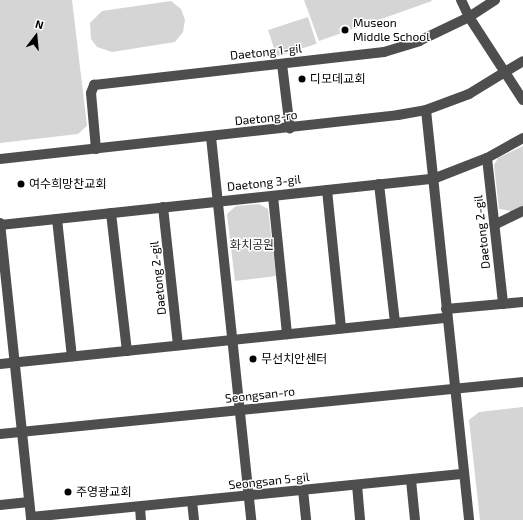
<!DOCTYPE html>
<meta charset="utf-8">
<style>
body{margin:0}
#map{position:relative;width:523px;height:520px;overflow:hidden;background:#fff;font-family:"Exo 2","Noto Sans KR",sans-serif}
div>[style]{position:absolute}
.green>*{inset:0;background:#d5d5d5;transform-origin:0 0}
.minor>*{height:10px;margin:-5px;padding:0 5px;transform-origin:5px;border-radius:5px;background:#4e4e4e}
.dots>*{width:11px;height:11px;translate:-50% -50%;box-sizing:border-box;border:2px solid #fff;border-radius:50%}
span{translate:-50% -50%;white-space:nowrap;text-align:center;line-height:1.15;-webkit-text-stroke:3px #fff;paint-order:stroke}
.poi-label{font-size:12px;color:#000}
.left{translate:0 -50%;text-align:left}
.street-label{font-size:12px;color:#000}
.park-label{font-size:12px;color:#2c2c2c}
.north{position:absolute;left:16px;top:16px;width:40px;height:40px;-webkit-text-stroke:3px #fff;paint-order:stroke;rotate:16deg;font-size:11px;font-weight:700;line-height:16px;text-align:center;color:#000}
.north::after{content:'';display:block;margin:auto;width:14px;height:18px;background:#000;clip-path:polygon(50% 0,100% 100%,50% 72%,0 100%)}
</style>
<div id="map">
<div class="green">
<i style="clip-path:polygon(0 0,72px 0,87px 126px,78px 134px,0 143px)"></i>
<i style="clip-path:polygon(304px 0,431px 0,432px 1px,319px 41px)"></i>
<i style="clip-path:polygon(171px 1px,181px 9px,185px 20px,183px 32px,175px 42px,112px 52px,97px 47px,91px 39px,90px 23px,102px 11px)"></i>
<i style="left:308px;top:17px;width:28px;height:42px;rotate:72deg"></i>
<i style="clip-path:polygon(523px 146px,523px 206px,512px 211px,499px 209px,494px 165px,498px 158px)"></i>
<i style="clip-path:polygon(259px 204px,268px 209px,276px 276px,235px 281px,227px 214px,236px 206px)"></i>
<i style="clip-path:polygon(523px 407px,523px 520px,480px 520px,469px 420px,479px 412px)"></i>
</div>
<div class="minor">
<i style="left:461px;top:0;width:19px;rotate:65deg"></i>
<i style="left:469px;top:17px;width:99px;rotate:57deg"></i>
<i style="left:282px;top:64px;width:65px;rotate:83deg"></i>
<i style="left:426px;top:110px;width:412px;rotate:84deg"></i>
<i style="left:211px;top:137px;width:385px;rotate:84deg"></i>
<i style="left:96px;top:149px;width:56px;rotate:-95.1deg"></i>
<i style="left:91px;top:93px;width:9px;rotate:-69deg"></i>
<i style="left:94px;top:85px;width:292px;rotate:-6.5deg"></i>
<i style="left:384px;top:52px;width:37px;rotate:-17deg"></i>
<i style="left:419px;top:41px;width:55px;rotate:-25.6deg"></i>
<i style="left:469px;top:17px;width:31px;rotate:-33deg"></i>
<i style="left:487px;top:158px;width:147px;rotate:83.7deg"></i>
<i style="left:0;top:159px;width:400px;rotate:-6.3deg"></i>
<i style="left:398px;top:115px;width:28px;rotate:-10deg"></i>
<i style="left:426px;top:110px;width:46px;rotate:-20.4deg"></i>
<i style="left:469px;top:94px;width:63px;rotate:-31.4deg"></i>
<i style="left:379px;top:184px;width:140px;rotate:83.4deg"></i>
<i style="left:327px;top:190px;width:139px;rotate:84.2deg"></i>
<i style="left:273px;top:196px;width:139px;rotate:84.2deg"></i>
<i style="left:163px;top:207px;width:139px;rotate:83.8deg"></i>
<i style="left:111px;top:213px;width:139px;rotate:83.4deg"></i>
<i style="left:57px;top:219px;width:138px;rotate:83.8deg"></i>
<i style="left:0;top:223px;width:299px;rotate:84deg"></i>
<i style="left:0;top:225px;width:435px;rotate:-6.1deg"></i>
<i style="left:433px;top:179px;width:58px;rotate:-21.3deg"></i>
<i style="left:487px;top:158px;width:41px;rotate:-29.1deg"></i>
<i style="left:494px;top:225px;width:32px;rotate:-26deg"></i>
<i style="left:446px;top:309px;width:77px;rotate:-5.2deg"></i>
<i style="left:0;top:364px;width:449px;rotate:-5.9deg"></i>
<i style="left:0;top:434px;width:526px;rotate:-5.68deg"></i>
<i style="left:411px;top:480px;width:40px;rotate:84.3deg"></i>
<i style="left:357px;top:485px;width:35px;rotate:85deg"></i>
<i style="left:303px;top:490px;width:30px;rotate:84deg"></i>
<i style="left:192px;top:501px;width:19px;rotate:84deg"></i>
<i style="left:0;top:505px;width:29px;rotate:-6deg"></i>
<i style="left:140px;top:507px;width:13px;rotate:86deg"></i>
<i style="left:31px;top:517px;width:435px;rotate:-5.7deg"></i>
</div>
<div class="dots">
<i style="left:345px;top:30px;background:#000"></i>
<i style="left:302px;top:79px;background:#000"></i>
<i style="left:21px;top:184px;background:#000"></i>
<i style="left:253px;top:359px;background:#000"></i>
<i style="left:68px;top:492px;background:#000"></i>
</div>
<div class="poi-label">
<span class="left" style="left:353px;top:30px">Museon<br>Middle School</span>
<span class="left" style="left:310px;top:79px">디모데교회</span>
<span class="left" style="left:29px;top:184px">여수희망찬교회</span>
<span class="left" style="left:261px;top:359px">무선치안센터</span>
<span class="left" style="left:76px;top:492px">주영광교회</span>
</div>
<div class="street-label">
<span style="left:266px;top:52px;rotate:-6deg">Daetong 1-gil</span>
<span style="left:266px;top:118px;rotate:-6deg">Daetong-ro</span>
<span style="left:264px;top:183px;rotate:-6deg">Daetong 3-gil</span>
<span style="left:482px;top:232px;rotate:-96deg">Daetong 2-gil</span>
<span style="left:158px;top:278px;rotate:-96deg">Daetong 2-gil</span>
<span style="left:260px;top:395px;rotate:-6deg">Seongsan-ro</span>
<span style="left:269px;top:481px;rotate:-6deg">Seongsan 5-gil</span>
</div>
<div class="park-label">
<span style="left:252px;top:245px">화치공원</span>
</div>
<div class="north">N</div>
</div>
